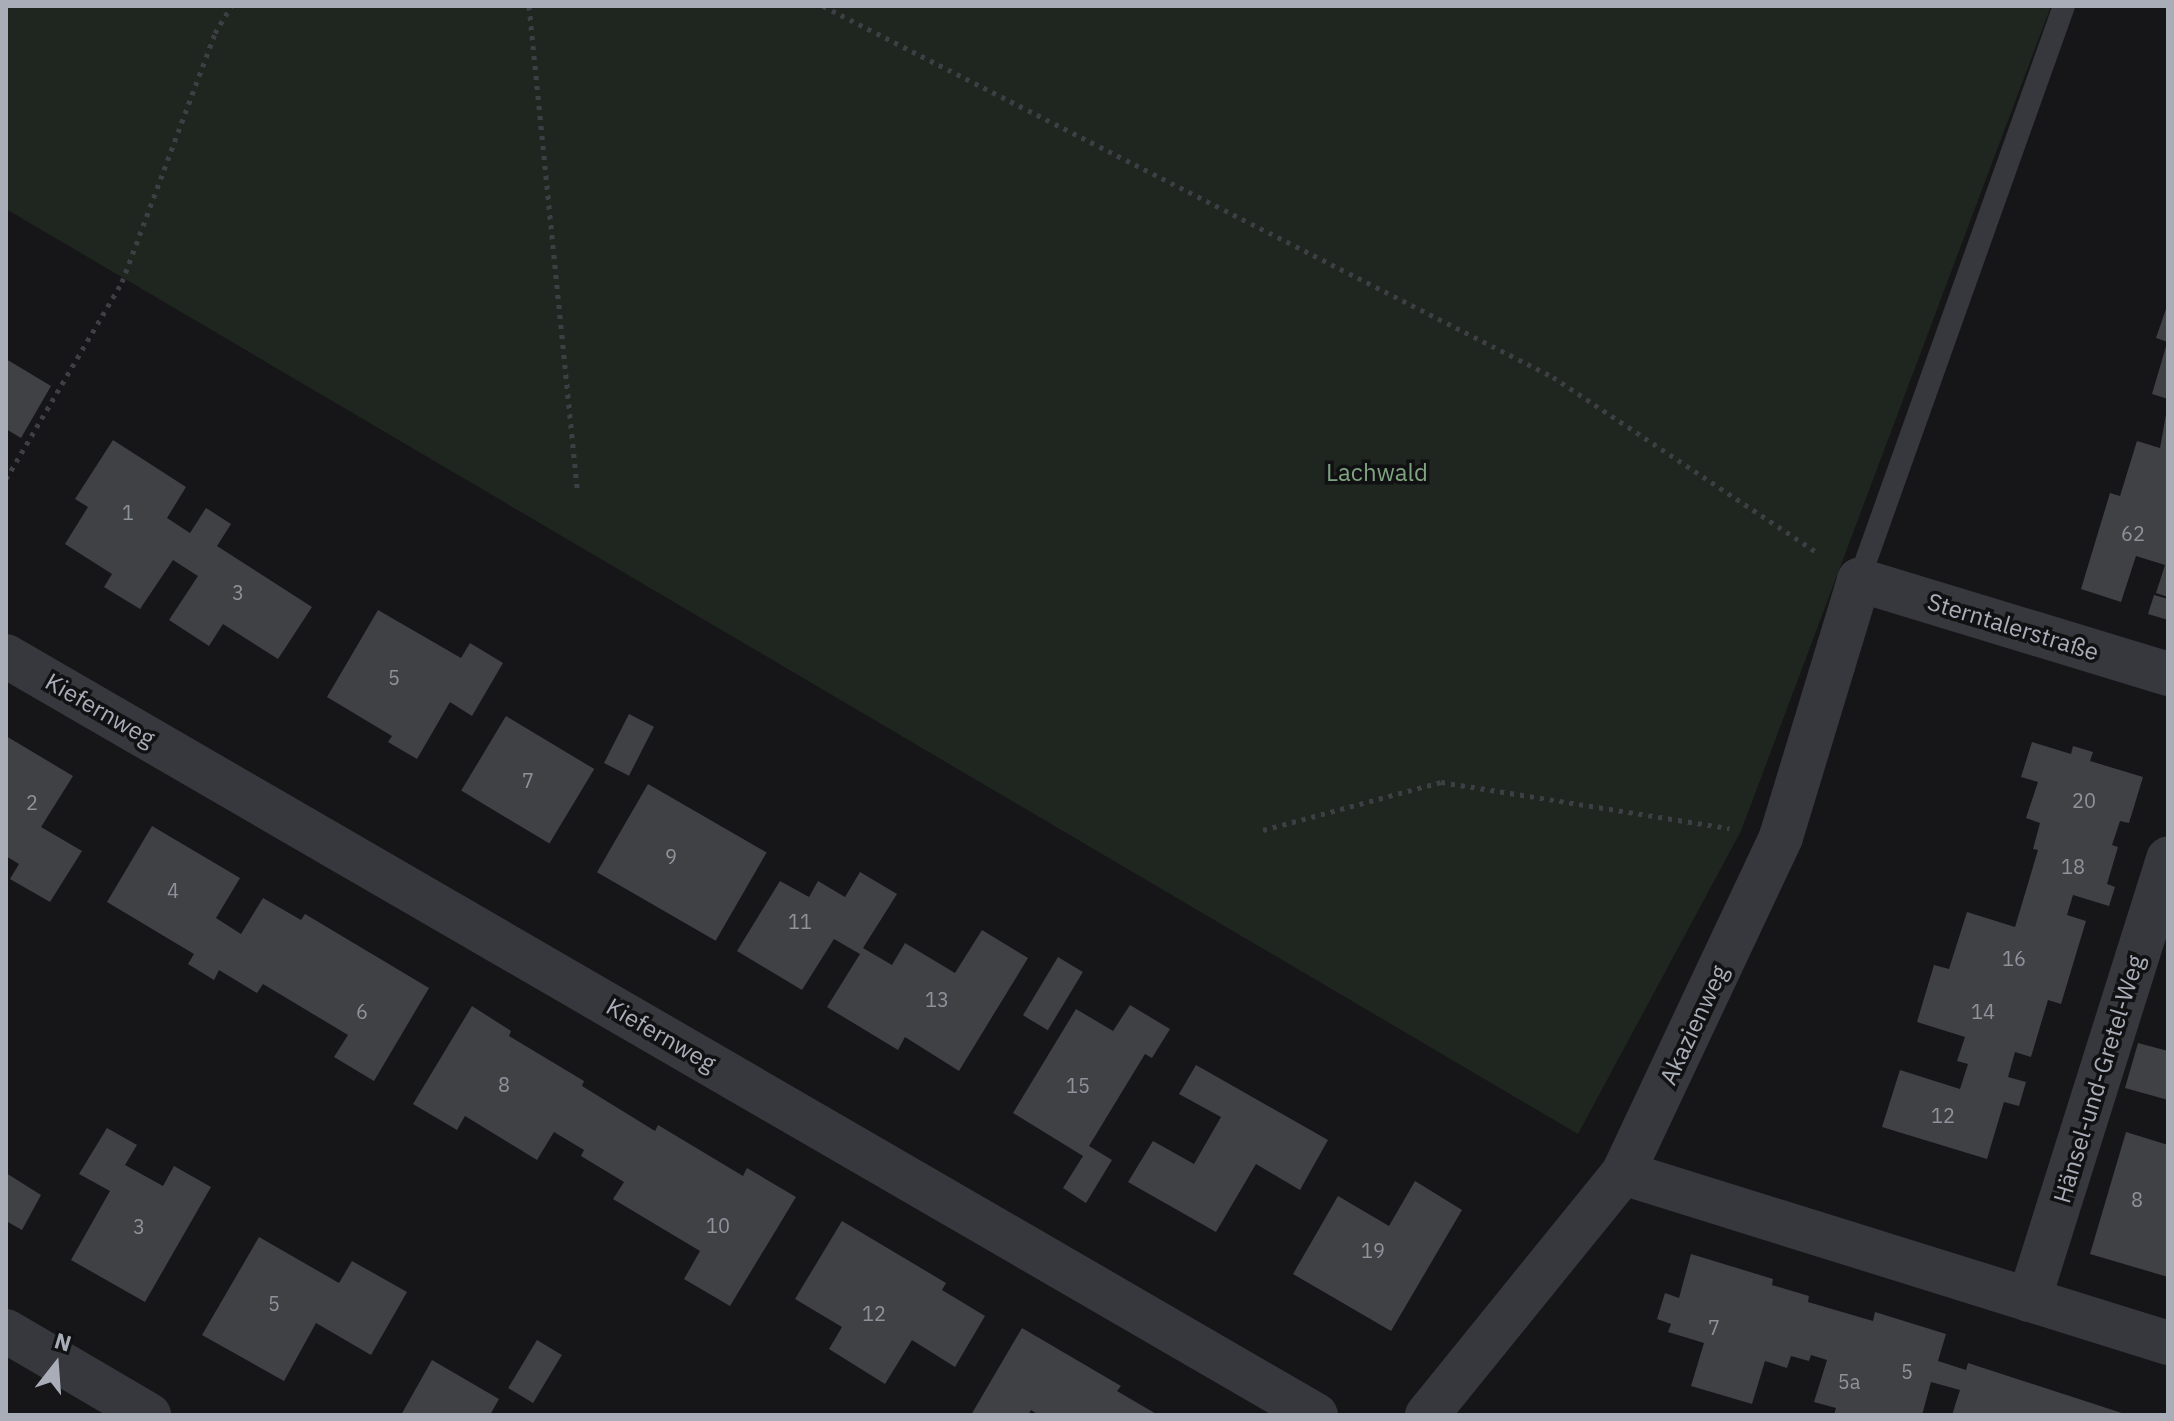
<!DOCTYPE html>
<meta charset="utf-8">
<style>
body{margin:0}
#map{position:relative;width:2174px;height:1421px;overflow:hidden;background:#161618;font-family:"IBM Plex Sans",sans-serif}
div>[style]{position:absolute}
.green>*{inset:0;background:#1e261f}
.building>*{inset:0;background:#404145;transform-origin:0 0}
.path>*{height:5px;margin-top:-2.5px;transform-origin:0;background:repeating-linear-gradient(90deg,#3d3f44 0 4px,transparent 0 10px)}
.lane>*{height:22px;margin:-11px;padding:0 11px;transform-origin:11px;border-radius:11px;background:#37383d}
.street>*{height:44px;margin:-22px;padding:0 22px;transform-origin:22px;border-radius:22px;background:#37383d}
span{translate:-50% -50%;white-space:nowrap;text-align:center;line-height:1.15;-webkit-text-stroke:7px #111113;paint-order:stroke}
.number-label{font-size:20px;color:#8e929b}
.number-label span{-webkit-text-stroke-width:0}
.park-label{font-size:24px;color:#7fa381}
.street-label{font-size:24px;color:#a8adb8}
.frame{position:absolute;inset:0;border:8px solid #a8adb8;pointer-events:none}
.north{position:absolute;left:16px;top:1325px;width:80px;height:80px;-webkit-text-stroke:6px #111113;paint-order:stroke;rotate:17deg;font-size:22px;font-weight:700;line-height:32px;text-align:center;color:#a8adb8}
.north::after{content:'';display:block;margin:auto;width:28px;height:36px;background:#a8adb8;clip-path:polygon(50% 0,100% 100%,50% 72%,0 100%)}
</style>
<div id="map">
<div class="green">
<i style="clip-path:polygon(6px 6px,2051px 6px,1741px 831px,1578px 1134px,6px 209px)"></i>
</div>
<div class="building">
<i style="clip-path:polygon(2168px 303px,2168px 342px,2156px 338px)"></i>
<i style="clip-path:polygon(2167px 343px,2168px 343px,2168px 399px,2152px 394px)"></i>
<i style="clip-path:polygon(6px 359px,51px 386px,21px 438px,6px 429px)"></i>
<i style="clip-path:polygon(2168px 403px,2168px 597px,2156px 593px,2165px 565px,2136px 556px,2121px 602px,2081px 589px,2110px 493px,2120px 496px,2137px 441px,2160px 448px)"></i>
<i style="clip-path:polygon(113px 440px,186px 487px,167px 518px,190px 533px,206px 508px,231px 524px,217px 546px,312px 607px,278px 659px,223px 624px,209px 646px,169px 620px,198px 576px,173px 560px,140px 609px,104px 587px,112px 574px,65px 544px,88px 507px,75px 499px)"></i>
<i style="clip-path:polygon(2154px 595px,2168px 599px,2168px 620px,2148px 614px)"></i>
<i style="clip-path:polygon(378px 610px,461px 658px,470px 643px,503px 663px,472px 716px,450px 702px,417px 759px,388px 742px,392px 736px,327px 697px)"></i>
<i style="left:629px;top:714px;width:28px;height:55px;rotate:27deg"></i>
<i style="left:506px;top:716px;width:103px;height:87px;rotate:31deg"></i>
<i style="clip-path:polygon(6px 736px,73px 776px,41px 827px,82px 851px,50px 902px,10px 879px,19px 864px,6px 856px)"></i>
<i style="clip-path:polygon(2032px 742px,2071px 754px,2073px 746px,2093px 752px,2090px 761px,2143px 777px,2129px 823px,2120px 821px,2112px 845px,2118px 847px,2107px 884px,2115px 887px,2109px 906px,2073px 895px,2067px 915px,2086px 921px,2061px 1004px,2048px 1000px,2031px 1057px,2015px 1052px,2008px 1077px,2026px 1082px,2019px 1106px,2004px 1102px,1987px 1159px,1882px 1127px,1900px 1070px,1960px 1089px,1968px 1064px,1957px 1061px,1965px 1037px,1917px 1022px,1934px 965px,1949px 969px,1967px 912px,2015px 927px,2038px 850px,2033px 849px,2040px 823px,2026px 818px,2038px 782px,2021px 777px)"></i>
<i style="left:648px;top:784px;width:137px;height:102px;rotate:30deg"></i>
<i style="clip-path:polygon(152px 826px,240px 878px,216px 918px,241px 934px,263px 898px,301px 920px,305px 914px,429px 988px,374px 1081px,334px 1057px,348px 1035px,263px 984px,257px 993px,219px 970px,214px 980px,188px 964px,194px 954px,107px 902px)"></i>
<i style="clip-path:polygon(860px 872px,897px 894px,863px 948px,892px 965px,905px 943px,955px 973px,982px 930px,1028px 958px,959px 1071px,905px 1037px,898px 1050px,827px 1007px,860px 954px,834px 939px,802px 990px,737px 951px,780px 881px,809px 897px,818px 881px,845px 897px)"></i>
<i style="left:1058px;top:957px;width:29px;height:68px;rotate:31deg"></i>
<i style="clip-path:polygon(1130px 1005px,1170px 1029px,1152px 1058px,1145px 1054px,1089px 1146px,1112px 1160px,1086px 1203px,1063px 1188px,1083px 1156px,1013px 1113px,1076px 1009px,1113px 1031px)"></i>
<i style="clip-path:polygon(472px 1006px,511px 1031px,509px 1036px,584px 1081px,582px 1086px,655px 1131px,658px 1125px,743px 1176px,747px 1168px,796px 1197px,730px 1306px,684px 1279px,700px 1251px,613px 1199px,624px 1182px,581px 1156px,584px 1150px,554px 1132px,537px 1160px,465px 1116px,457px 1130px,413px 1104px)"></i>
<i style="clip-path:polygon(2138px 1043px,2168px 1051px,2168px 1100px,2125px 1088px)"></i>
<i style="clip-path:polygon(1196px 1065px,1328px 1140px,1300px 1190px,1256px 1164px,1216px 1232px,1128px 1182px,1153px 1141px,1194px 1164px,1221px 1117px,1179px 1094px)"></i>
<i style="clip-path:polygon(107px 1128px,137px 1145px,125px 1165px,163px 1186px,174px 1166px,211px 1187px,145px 1302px,71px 1260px,110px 1191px,79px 1174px)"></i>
<i style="clip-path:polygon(2126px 1132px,2168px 1145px,2168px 1277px,2090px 1254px)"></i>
<i style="clip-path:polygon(6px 1173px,41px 1195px,22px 1230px,6px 1221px)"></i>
<i style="clip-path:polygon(1415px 1181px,1462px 1210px,1391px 1331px,1293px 1274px,1338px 1196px,1389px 1226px)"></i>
<i style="clip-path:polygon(842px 1221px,946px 1283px,942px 1290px,985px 1316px,955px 1367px,912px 1340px,885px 1384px,829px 1349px,842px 1327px,795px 1299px)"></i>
<i style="clip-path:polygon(259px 1237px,339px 1283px,352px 1261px,407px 1292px,371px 1355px,316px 1323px,284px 1381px,202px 1335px)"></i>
<i style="clip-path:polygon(1691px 1254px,1773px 1279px,1772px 1285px,1809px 1296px,1808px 1302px,1873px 1321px,1875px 1312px,1946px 1334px,1938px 1361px,1966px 1370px,1968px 1363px,2128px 1415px,1952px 1415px,1960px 1390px,1931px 1382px,1922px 1415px,1834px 1415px,1836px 1408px,1814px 1402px,1827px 1360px,1811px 1355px,1809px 1361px,1791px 1356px,1787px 1368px,1765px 1361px,1752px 1404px,1691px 1386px,1704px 1343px,1668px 1332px,1671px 1324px,1657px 1319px,1665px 1293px,1679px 1298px)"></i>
<i style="clip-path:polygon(1022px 1328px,1121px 1386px,1117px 1391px,1158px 1415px,1039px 1415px,1031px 1410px,1028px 1415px,971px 1415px)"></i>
<i style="left:537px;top:1340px;width:29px;height:56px;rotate:31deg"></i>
<i style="clip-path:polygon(432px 1360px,499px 1399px,490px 1415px,401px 1415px)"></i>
</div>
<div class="path">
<i style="left:529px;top:6px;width:487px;rotate:84.3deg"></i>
<i style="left:823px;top:6px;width:819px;rotate:26.94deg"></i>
<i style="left:1553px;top:377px;width:318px;rotate:33.6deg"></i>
<i style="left:6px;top:479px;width:229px;rotate:-59.5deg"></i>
<i style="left:122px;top:282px;width:266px;rotate:-69.5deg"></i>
<i style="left:215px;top:33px;width:31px;rotate:-59deg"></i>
<i style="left:1263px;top:830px;width:184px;rotate:-15.1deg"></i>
<i style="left:1441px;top:782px;width:292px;rotate:9.1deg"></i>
</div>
<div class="lane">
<i style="left:1859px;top:580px;width:610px;rotate:-70.35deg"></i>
</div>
<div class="street">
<i style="left:6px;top:656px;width:1514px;rotate:30.09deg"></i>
<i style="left:1623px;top:1173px;width:571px;rotate:17.32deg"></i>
<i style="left:2029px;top:1300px;width:463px;rotate:-72.5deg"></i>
<i style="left:6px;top:1331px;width:166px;rotate:30.4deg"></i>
<i style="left:1427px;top:1415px;width:311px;rotate:-51deg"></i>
<i style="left:1623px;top:1173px;width:371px;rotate:-64.8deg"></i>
<i style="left:1781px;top:837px;width:269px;rotate:-73.1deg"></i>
<i style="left:1859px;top:580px;width:323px;rotate:16.9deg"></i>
</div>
<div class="number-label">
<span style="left:128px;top:512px">1</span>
<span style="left:2133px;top:533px">62</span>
<span style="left:238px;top:592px">3</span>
<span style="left:394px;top:677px">5</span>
<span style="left:528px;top:780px">7</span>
<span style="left:2084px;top:800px">20</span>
<span style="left:32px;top:802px">2</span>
<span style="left:671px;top:856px">9</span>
<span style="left:2073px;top:866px">18</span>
<span style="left:173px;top:890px">4</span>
<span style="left:800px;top:921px">11</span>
<span style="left:2014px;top:958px">16</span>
<span style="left:937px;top:999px">13</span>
<span style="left:362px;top:1011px">6</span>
<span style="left:1983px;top:1011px">14</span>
<span style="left:504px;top:1084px">8</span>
<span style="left:1078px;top:1085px">15</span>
<span style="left:1943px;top:1115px">12</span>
<span style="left:2137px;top:1199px">8</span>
<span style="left:718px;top:1225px">10</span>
<span style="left:139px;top:1226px">3</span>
<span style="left:1373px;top:1250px">19</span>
<span style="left:274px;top:1303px">5</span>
<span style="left:874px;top:1313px">12</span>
<span style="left:1714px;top:1327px">7</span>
<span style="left:1907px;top:1371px">5</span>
<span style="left:1849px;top:1381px">5a</span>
</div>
<div class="park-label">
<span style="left:1377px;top:473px">Lachwald</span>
</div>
<div class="street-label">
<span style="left:2013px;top:627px;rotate:17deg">Sterntalerstraße</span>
<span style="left:100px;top:710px;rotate:30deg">Kiefernweg</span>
<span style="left:1694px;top:1025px;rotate:-65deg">Akazienweg</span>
<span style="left:661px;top:1035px;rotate:30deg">Kiefernweg</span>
<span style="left:2099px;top:1079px;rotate:-73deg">Hänsel-und-Gretel-Weg</span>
</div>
<div class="frame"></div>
<div class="north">N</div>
</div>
